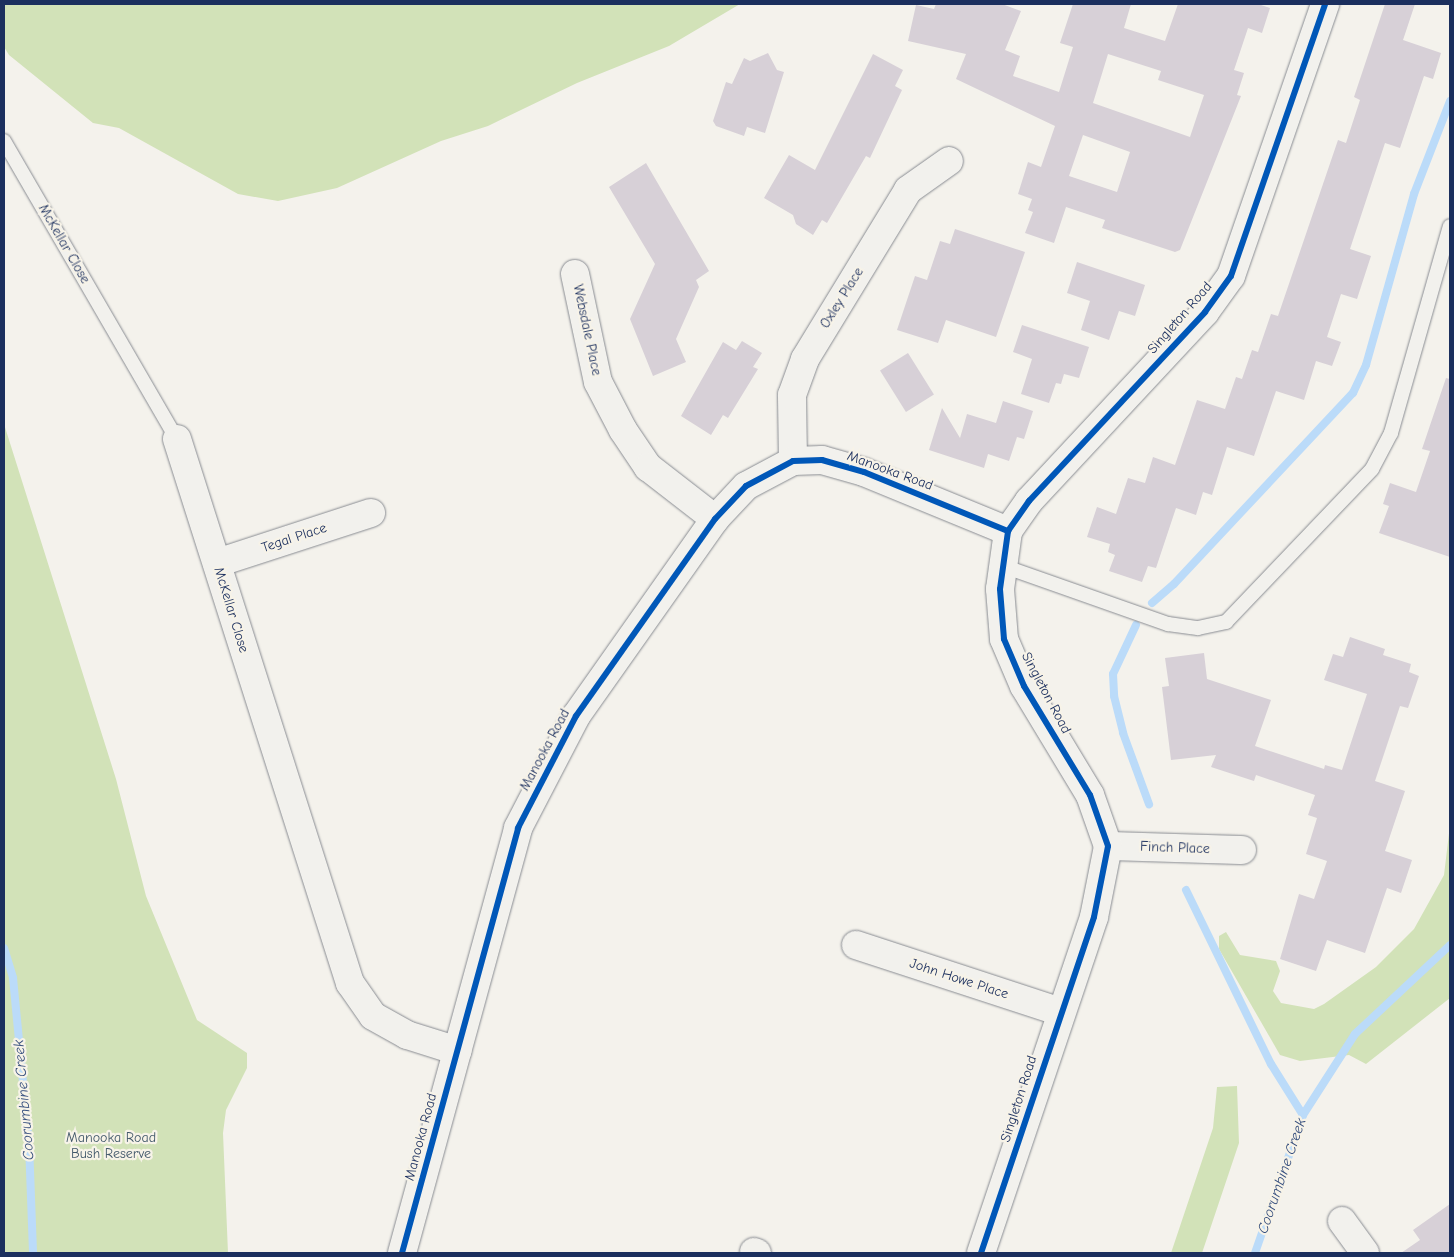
<!DOCTYPE html>
<style>
body{margin:0}
#map{position:relative;width:1454px;height:1257px;overflow:hidden;background:#f4f2ec;font-family:"Comic Neue",sans-serif}
div>[style]{position:absolute}
.green>*{inset:0;background:#d2e2b8}
.stream>*{height:8px;margin:-4px;padding:0 4px;transform-origin:4px;border-radius:4px;background:#bbdbf9}
.building>*{inset:0;background:#d7d0d7;transform-origin:0 0}
.roads{filter:drop-shadow(0 0 1px #898c92) drop-shadow(0 0 1px #898c92)}
.lane>*{height:14px;margin:-7px;padding:0 7px;transform-origin:7px;border-radius:7px;background:#f2f1ed}
.street>*{height:28px;margin:-14px;padding:0 14px;transform-origin:14px;border-radius:14px;background:#f2f1ed}
.cycleway>*{height:6px;margin:-3px;padding:0 3px;transform-origin:3px;border-radius:3px;background:#0057b8}
span{translate:-50% -50%;white-space:nowrap;text-align:center;line-height:1.15;-webkit-text-stroke:4.5px #f7f3e8;paint-order:stroke}
.street-label{font-size:14px;color:#1b2f5e}
.park-label{font-size:14px;color:#42586a}
.water-label{font-size:15px;color:#364f7e;font-style:italic}
.frame{position:absolute;inset:0;border:5px solid #1b2f5e;pointer-events:none}
</style>
<div id="map">
<div class="green">
<i style="clip-path:polygon(4px 4px,740px 4px,669px 46px,577px 83px,488px 126px,441px 141px,337px 188px,278px 201px,238px 194px,119px 128px,93px 123px,9px 55px,4px 47px)"></i>
<i style="clip-path:polygon(4px 424px,116px 779px,146px 896px,197px 1020px,247px 1053px,247px 1068px,226px 1110px,223px 1133px,228px 1253px,4px 1253px)"></i>
<i style="clip-path:polygon(1450px 825px,1450px 998px,1366px 1064px,1349px 1055px,1300px 1061px,1280px 1055px,1219px 949px,1219px 936px,1226px 932px,1240px 955px,1276px 961px,1280px 971px,1273px 991px,1281px 1003px,1314px 1009px,1324px 1004px,1376px 967px,1414px 929px,1444px 875px)"></i>
<i style="clip-path:polygon(1237px 1086px,1239px 1143px,1202px 1253px,1171px 1253px,1213px 1128px,1217px 1087px)"></i>
</div>
<div class="stream">
<i style="left:1152px;top:603px;width:29px;rotate:-41deg"></i>
<i style="left:1174px;top:584px;width:262px;rotate:-46.9deg"></i>
<i style="left:1353px;top:393px;width:31px;rotate:-65deg"></i>
<i style="left:1366px;top:365px;width:178px;rotate:-74.3deg"></i>
<i style="left:1414px;top:194px;width:100px;rotate:-68.8deg"></i>
<i style="left:1136px;top:625px;width:54px;rotate:115.1deg"></i>
<i style="left:1113px;top:674px;width:22px;rotate:87deg"></i>
<i style="left:1114px;top:696px;width:38px;rotate:76deg"></i>
<i style="left:1123px;top:733px;width:76px;rotate:69.9deg"></i>
<i style="left:1186px;top:890px;width:194px;rotate:64deg"></i>
<i style="left:1271px;top:1064px;width:60px;rotate:57.9deg"></i>
<i style="left:4px;top:948px;width:31px;rotate:73deg"></i>
<i style="left:13px;top:978px;width:166px;rotate:84.5deg"></i>
<i style="left:29px;top:1143px;width:110px;rotate:87.9deg"></i>
<i style="left:1255px;top:1253px;width:146px;rotate:-70.8deg"></i>
<i style="left:1303px;top:1115px;width:96px;rotate:-57.3deg"></i>
<i style="left:1355px;top:1034px;width:130px;rotate:-43.1deg"></i>
</div>
<div class="building">
<i style="clip-path:polygon(evenodd,936px 4px,1002px 4px,1021px 11px,1005px 50px,1020px 56px,1013px 76px,1059px 92px,1073px 47px,1060px 43px,1073px 4px,1131px 4px,1124px 28px,1165px 41px,1178px 4px,1258px 4px,1270px 8px,1262px 33px,1248px 28px,1234px 70px,1244px 73px,1237px 95px,1241px 96px,1180px 250px,1175px 252px,1102px 228px,1105px 220px,1066px 207px,1054px 243px,1025px 233px,1033px 212px,1028px 210px,1032px 199px,1018px 194px,1028px 162px,1041px 167px,1055px 126px,956px 79px,966px 54px,908px 41px,916px 5px,934px 9px,936px 4px,1108px 54px,1161px 71px,1158px 80px,1204px 95px,1190px 137px,1093px 103px,1108px 54px,936px 4px,1083px 135px,1130px 152px,1117px 192px,1069px 176px,1083px 135px)"></i>
<i style="clip-path:polygon(1385px 4px,1415px 4px,1403px 40px,1441px 53px,1433px 79px,1424px 76px,1400px 148px,1385px 143px,1350px 249px,1371px 256px,1357px 299px,1341px 294px,1327px 337px,1341px 342px,1332px 366px,1316px 361px,1304px 400px,1276px 391px,1254px 456px,1227px 447px,1212px 495px,1203px 492px,1196px 515px,1176px 508px,1156px 568px,1148px 566px,1142px 582px,1109px 571px,1115px 555px,1108px 552px,1110px 544px,1087px 537px,1097px 507px,1116px 514px,1128px 478px,1145px 483px,1153px 457px,1175px 465px,1197px 400px,1225px 409px,1236px 377px,1242px 379px,1252px 350px,1258px 352px,1271px 314px,1278px 316px,1338px 140px,1346px 143px,1360px 100px,1354px 97px)"></i>
<i style="clip-path:polygon(768px 53px,777px 70px,784px 72px,765px 133px,747px 127px,744px 136px,716px 126px,713px 121px,726px 82px,732px 84px,744px 58px,750px 61px)"></i>
<i style="clip-path:polygon(873px 54px,903px 70px,895px 86px,902px 90px,870px 158px,866px 156px,827px 223px,822px 220px,813px 235px,796px 224px,793px 215px,764px 198px,789px 155px,815px 170px)"></i>
<i style="clip-path:polygon(646px 163px,709px 271px,696px 280px,699px 287px,676px 339px,686px 362px,653px 376px,630px 319px,655px 264px,609px 187px)"></i>
<i style="clip-path:polygon(955px 229px,1025px 252px,996px 337px,946px 320px,938px 343px,897px 330px,915px 276px,927px 280px,940px 241px,950px 244px)"></i>
<i style="clip-path:polygon(1077px 262px,1145px 285px,1135px 316px,1119px 311px,1109px 340px,1081px 330px,1090px 301px,1067px 293px)"></i>
<i style="clip-path:polygon(1022px 325px,1089px 347px,1079px 378px,1064px 374px,1061px 384px,1056px 383px,1049px 403px,1021px 394px,1032px 359px,1013px 352px)"></i>
<i style="clip-path:polygon(742px 341px,762px 353px,753px 367px,758px 369px,728px 418px,723px 415px,711px 435px,681px 416px,723px 342px,736px 350px)"></i>
<i style="left:908px;top:353px;width:49px;height:33px;rotate:58deg"></i>
<i style="clip-path:polygon(1446px 378px,1450px 379px,1450px 557px,1379px 533px,1389px 506px,1383px 504px,1390px 483px,1416px 492px,1430px 451px,1422px 449px)"></i>
<i style="clip-path:polygon(1003px 401px,1033px 411px,1024px 439px,1017px 437px,1009px 461px,988px 454px,984px 468px,929px 450px,942px 408px,960px 438px,967px 414px,996px 423px)"></i>
<i style="clip-path:polygon(1350px 637px,1385px 649px,1383px 655px,1411px 664px,1409px 672px,1419px 676px,1408px 708px,1400px 706px,1375px 781px,1405px 791px,1385px 851px,1412px 860px,1401px 893px,1387px 888px,1365px 953px,1327px 940px,1316px 971px,1280px 959px,1299px 894px,1314px 899px,1327px 861px,1306px 854px,1317px 818px,1308px 815px,1315px 795px,1256px 775px,1254px 781px,1211px 767px,1216px 755px,1171px 760px,1162px 687px,1169px 686px,1165px 658px,1204px 653px,1207px 679px,1271px 700px,1255px 746px,1324px 769px,1325px 765px,1342px 770px,1367px 694px,1324px 680px,1333px 654px,1343px 657px)"></i>
<i style="clip-path:polygon(1450px 1204px,1450px 1253px,1401px 1253px,1420px 1240px,1413px 1230px)"></i>
</div>
<div class="roads">
<div class="lane">
<i style="left:4px;top:141px;width:345px;rotate:59.9deg"></i>
<i style="left:1003px;top:566px;width:175px;rotate:19.4deg"></i>
<i style="left:1168px;top:624px;width:30px;rotate:8deg"></i>
<i style="left:1198px;top:628px;width:29px;rotate:-12deg"></i>
<i style="left:1226px;top:622px;width:211px;rotate:-46.3deg"></i>
<i style="left:1372px;top:469px;width:41px;rotate:-62.2deg"></i>
<i style="left:1391px;top:433px;width:215px;rotate:-74.1deg"></i>
</div>
<div class="street">
<i style="left:575px;top:274px;width:110px;rotate:78deg"></i>
<i style="left:598px;top:382px;width:54px;rotate:62.5deg"></i>
<i style="left:623px;top:430px;width:45px;rotate:56deg"></i>
<i style="left:648px;top:467px;width:85px;rotate:37.8deg"></i>
<i style="left:177px;top:439px;width:571px;rotate:72.36deg"></i>
<i style="left:350px;top:983px;width:40px;rotate:55.1deg"></i>
<i style="left:373px;top:1016px;width:39px;rotate:29deg"></i>
<i style="left:407px;top:1035px;width:53px;rotate:17.4deg"></i>
<i style="left:793px;top:461px;width:66px;rotate:-90.9deg"></i>
<i style="left:792px;top:395px;width:38px;rotate:-70deg"></i>
<i style="left:805px;top:359px;width:198px;rotate:-58.6deg"></i>
<i style="left:908px;top:190px;width:50px;rotate:-35.3deg"></i>
<i style="left:217px;top:563px;width:162px;rotate:-18deg"></i>
<i style="left:1108px;top:846px;width:134px;rotate:1.7deg"></i>
<i style="left:856px;top:945px;width:216px;rotate:18.1deg"></i>
<i style="left:1342px;top:1221px;width:39px;rotate:54deg"></i>
<i style="left:754px;top:1252px;width:3px;rotate:18deg"></i>
<i style="left:402px;top:1253px;width:441px;rotate:-74.7deg"></i>
<i style="left:518px;top:828px;width:126px;rotate:-62.6deg"></i>
<i style="left:576px;top:716px;width:241px;rotate:-54.8deg"></i>
<i style="left:715px;top:519px;width:45px;rotate:-46.8deg"></i>
<i style="left:746px;top:486px;width:53px;rotate:-28deg"></i>
<i style="left:793px;top:461px;width:29px;rotate:-2deg"></i>
<i style="left:822px;top:460px;width:44px;rotate:15.9deg"></i>
<i style="left:864px;top:472px;width:156px;rotate:22.3deg"></i>
<i style="left:981px;top:1253px;width:354px;rotate:-71.4deg"></i>
<i style="left:1094px;top:917px;width:72px;rotate:-78.8deg"></i>
<i style="left:1108px;top:846px;width:54px;rotate:-109.4deg"></i>
<i style="left:1090px;top:795px;width:127px;rotate:-121.2deg"></i>
<i style="left:1024px;top:686px;width:51px;rotate:-113.1deg"></i>
<i style="left:1004px;top:639px;width:50px;rotate:-94.6deg"></i>
<i style="left:1000px;top:589px;width:59px;rotate:-82.1deg"></i>
<i style="left:1008px;top:531px;width:37px;rotate:-55deg"></i>
<i style="left:1029px;top:501px;width:258px;rotate:-47deg"></i>
<i style="left:1205px;top:312px;width:44px;rotate:-54.2deg"></i>
<i style="left:1231px;top:276px;width:288px;rotate:-70.9deg"></i>
</div>
</div>
<div class="cycleway">
<i style="left:402px;top:1253px;width:441px;rotate:-74.7deg"></i>
<i style="left:518px;top:828px;width:126px;rotate:-62.6deg"></i>
<i style="left:576px;top:716px;width:241px;rotate:-54.8deg"></i>
<i style="left:715px;top:519px;width:45px;rotate:-46.8deg"></i>
<i style="left:746px;top:486px;width:53px;rotate:-28deg"></i>
<i style="left:793px;top:461px;width:29px;rotate:-2deg"></i>
<i style="left:822px;top:460px;width:44px;rotate:15.9deg"></i>
<i style="left:864px;top:472px;width:156px;rotate:22.3deg"></i>
<i style="left:981px;top:1253px;width:354px;rotate:-71.4deg"></i>
<i style="left:1094px;top:917px;width:72px;rotate:-78.8deg"></i>
<i style="left:1108px;top:846px;width:54px;rotate:-109.4deg"></i>
<i style="left:1090px;top:795px;width:127px;rotate:-121.2deg"></i>
<i style="left:1024px;top:686px;width:51px;rotate:-113.1deg"></i>
<i style="left:1004px;top:639px;width:50px;rotate:-94.6deg"></i>
<i style="left:1000px;top:589px;width:59px;rotate:-82.1deg"></i>
<i style="left:1008px;top:531px;width:37px;rotate:-55deg"></i>
<i style="left:1029px;top:501px;width:258px;rotate:-47deg"></i>
<i style="left:1205px;top:312px;width:44px;rotate:-54.2deg"></i>
<i style="left:1231px;top:276px;width:288px;rotate:-70.9deg"></i>
</div>
<div class="street-label">
<span style="left:64px;top:244px;rotate:60deg">McKellar Close</span>
<span style="left:842px;top:298px;rotate:-58deg">Oxley Place</span>
<span style="left:1180px;top:318px;rotate:-49deg">Singleton Road</span>
<span style="left:587px;top:330px;rotate:78deg">Websdale Place</span>
<span style="left:890px;top:471px;rotate:20deg">Manooka Road</span>
<span style="left:294px;top:538px;rotate:-18deg">Tegal Place</span>
<span style="left:231px;top:610px;rotate:73deg">McKellar Close</span>
<span style="left:1046px;top:693px;rotate:62deg">Singleton Road</span>
<span style="left:545px;top:750px;rotate:-62deg">Manooka Road</span>
<span style="left:1175px;top:848px;rotate:2deg">Finch Place</span>
<span style="left:959px;top:979px;rotate:18deg">John Howe Place</span>
<span style="left:1019px;top:1099px;rotate:-72deg">Singleton Road</span>
<span style="left:421px;top:1137px;rotate:-75deg">Manooka Road</span>
</div>
<div class="park-label">
<span style="left:111px;top:1146px">Manooka Road<br>Bush Reserve</span>
</div>
<div class="water-label">
<span style="left:24px;top:1100px;rotate:-95deg">Coorumbine Creek</span>
<span style="left:1282px;top:1176px;rotate:-71deg">Coorumbine Creek</span>
</div>
<div class="frame"></div>
</div>
